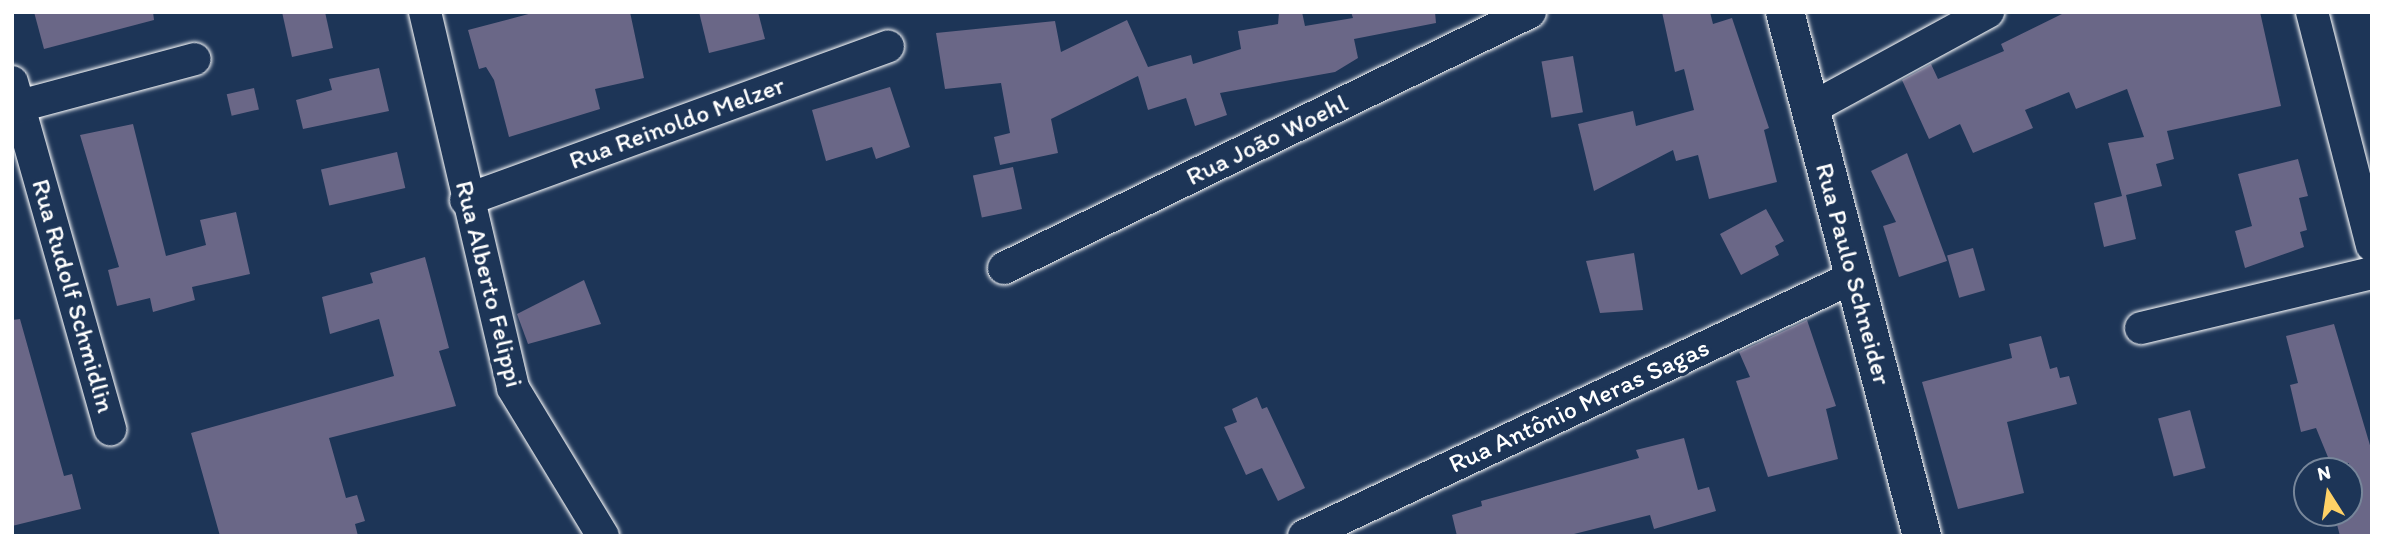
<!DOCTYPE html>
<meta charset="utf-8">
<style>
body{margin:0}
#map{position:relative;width:2384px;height:548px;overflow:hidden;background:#1d3557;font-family:Itim,sans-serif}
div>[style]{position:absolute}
.building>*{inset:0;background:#6a6787;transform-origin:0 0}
.roads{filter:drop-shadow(0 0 2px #fff) drop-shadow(0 0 2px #fff)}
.minor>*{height:32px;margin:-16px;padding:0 16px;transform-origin:16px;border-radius:16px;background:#1d3557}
.tertiary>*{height:38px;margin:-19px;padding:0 19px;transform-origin:19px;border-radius:19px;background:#1d3557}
span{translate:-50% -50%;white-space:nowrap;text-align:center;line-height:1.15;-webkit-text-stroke:7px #1d3557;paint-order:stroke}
.street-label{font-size:26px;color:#fff}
.frame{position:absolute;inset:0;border:14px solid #fff;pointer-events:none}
.north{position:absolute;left:2293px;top:457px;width:70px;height:70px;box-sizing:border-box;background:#1d3557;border:2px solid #77869a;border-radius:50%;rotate:348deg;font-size:19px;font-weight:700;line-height:28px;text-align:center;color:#fff}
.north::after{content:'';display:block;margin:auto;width:24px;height:32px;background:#ffd166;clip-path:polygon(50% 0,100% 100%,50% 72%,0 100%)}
</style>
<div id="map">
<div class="building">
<i style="clip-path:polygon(34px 12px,153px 12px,154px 20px,44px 49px)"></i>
<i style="clip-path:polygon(282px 12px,325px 12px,333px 48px,292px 57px)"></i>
<i style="clip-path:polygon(536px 12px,630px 12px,644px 78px,595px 89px,600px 109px,509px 137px,494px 80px,486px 67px,479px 69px,468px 30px)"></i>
<i style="clip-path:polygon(699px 12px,758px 12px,765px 39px,709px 53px)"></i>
<i style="clip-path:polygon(1279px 12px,1302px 12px,1305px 26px,1353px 18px,1351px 12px,1435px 12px,1436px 23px,1354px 39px,1358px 58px,1335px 72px,1220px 93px,1227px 115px,1195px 126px,1186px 98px,1148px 110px,1138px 76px,1051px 119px,1058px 153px,1000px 165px,994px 137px,1010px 133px,1001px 83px,945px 89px,936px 33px,1055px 21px,1061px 52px,1127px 20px,1148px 67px,1191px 55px,1193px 64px,1241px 49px,1238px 31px,1278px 24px)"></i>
<i style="clip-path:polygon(1662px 12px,1710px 12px,1713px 24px,1732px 18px,1769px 128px,1764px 130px,1777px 182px,1709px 199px,1698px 155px,1676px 161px,1673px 150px,1594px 191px,1578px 124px,1633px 111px,1636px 126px,1694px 110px,1684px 69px,1675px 72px)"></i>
<i style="clip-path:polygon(2066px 12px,2260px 12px,2281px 106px,2167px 131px,2174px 159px,2156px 164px,2162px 186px,2126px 195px,2136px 239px,2104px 247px,2094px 203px,2122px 196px,2108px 143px,2144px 137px,2127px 89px,2076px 109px,2069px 92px,2025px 110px,2033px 128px,1973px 153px,1960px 124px,1929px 139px,1902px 80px,1931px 64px,1938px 79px,2004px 51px,2001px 44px)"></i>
<i style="left:1573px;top:56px;width:57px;height:32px;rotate:80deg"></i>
<i style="clip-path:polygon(379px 68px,389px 111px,303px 129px,296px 100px,332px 90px,329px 79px)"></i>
<i style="clip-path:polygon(890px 87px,910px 147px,876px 159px,872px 147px,826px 161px,812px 110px)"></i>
<i style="left:254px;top:88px;width:22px;height:28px;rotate:77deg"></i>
<i style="clip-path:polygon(133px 124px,166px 256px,206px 245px,200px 220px,236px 212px,250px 274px,192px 287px,195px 300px,153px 312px,150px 298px,117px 306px,108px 270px,119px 267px,80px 135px)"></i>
<i style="left:397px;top:152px;width:37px;height:78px;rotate:77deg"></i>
<i style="clip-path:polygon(1907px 153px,1947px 261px,1899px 277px,1883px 226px,1896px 222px,1871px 171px)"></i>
<i style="clip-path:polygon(2298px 159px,2308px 196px,2299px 198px,2307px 230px,2300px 232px,2304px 247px,2245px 268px,2235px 231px,2252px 226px,2238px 174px)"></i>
<i style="left:1013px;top:167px;width:43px;height:41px;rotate:78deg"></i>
<i style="clip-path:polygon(1766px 209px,1784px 241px,1775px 246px,1779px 255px,1741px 275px,1720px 234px)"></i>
<i style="left:1973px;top:248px;width:44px;height:27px;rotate:74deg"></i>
<i style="clip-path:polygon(1634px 253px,1643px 310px,1600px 313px,1586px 261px)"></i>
<i style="clip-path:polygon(425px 257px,449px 348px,439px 351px,456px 406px,329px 438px,346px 498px,357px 495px,365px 521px,355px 524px,358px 536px,220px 536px,191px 433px,394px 376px,379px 319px,330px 334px,322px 297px,373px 283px,370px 273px)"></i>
<i style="clip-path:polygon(584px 280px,601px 324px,528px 344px,517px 314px)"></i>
<i style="clip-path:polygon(20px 319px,64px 476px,72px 474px,81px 509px,12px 526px,12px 320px)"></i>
<i style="clip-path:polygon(1807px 320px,1836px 406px,1826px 409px,1838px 459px,1768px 477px,1736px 381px,1750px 377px,1739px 352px)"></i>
<i style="clip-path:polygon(2334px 324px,2372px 452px,2372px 536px,2340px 536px,2334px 513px,2349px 513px,2349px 463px,2332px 467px,2316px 428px,2301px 432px,2290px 385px,2298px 383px,2286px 336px)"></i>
<i style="clip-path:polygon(2041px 336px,2050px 369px,2057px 367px,2060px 378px,2069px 376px,2077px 404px,2007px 422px,2024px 493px,1958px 509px,1922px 382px,2012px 358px,2009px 344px)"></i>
<i style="clip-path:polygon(1257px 397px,1262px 409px,1267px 407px,1305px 488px,1278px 501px,1262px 468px,1246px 475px,1224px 427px,1237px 422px,1232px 409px)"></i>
<i style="left:2190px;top:410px;width:60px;height:33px;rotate:75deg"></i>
<i style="clip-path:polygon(1684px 438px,1698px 490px,1709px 487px,1716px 511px,1654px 529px,1650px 515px,1566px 536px,1457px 536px,1452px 515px,1482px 506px,1481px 501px,1639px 458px,1636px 450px)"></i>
</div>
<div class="roads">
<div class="minor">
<i style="left:425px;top:12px;width:386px;rotate:76.8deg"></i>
<i style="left:513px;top:388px;width:173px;rotate:58.7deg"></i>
<i style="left:2312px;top:12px;width:241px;rotate:75.6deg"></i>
<i style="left:12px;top:82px;width:361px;rotate:74.2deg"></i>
<i style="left:12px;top:108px;width:189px;rotate:-15deg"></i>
<i style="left:1810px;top:109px;width:203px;rotate:-28.6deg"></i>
<i style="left:466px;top:200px;width:449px;rotate:-20deg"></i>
<i style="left:1004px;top:268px;width:585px;rotate:-25.95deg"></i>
<i style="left:2141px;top:328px;width:237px;rotate:-13.4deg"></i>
<i style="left:1304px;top:536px;width:608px;rotate:-25.22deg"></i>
</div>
<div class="tertiary">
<i style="left:1785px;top:12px;width:542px;rotate:75.35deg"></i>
</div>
</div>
<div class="street-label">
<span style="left:677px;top:123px;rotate:-20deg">Rua Reinoldo Melzer</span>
<span style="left:1267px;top:140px;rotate:-26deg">Rua João Woehl</span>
<span style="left:1853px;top:274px;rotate:75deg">Rua Paulo Schneider</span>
<span style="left:489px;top:284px;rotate:76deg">Rua Alberto Felippi</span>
<span style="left:73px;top:296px;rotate:74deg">Rua Rudolf Schmidlin</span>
<span style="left:1579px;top:406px;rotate:-25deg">Rua Antônio Meras Sagas</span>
</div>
<div class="frame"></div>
<div class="north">N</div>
</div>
